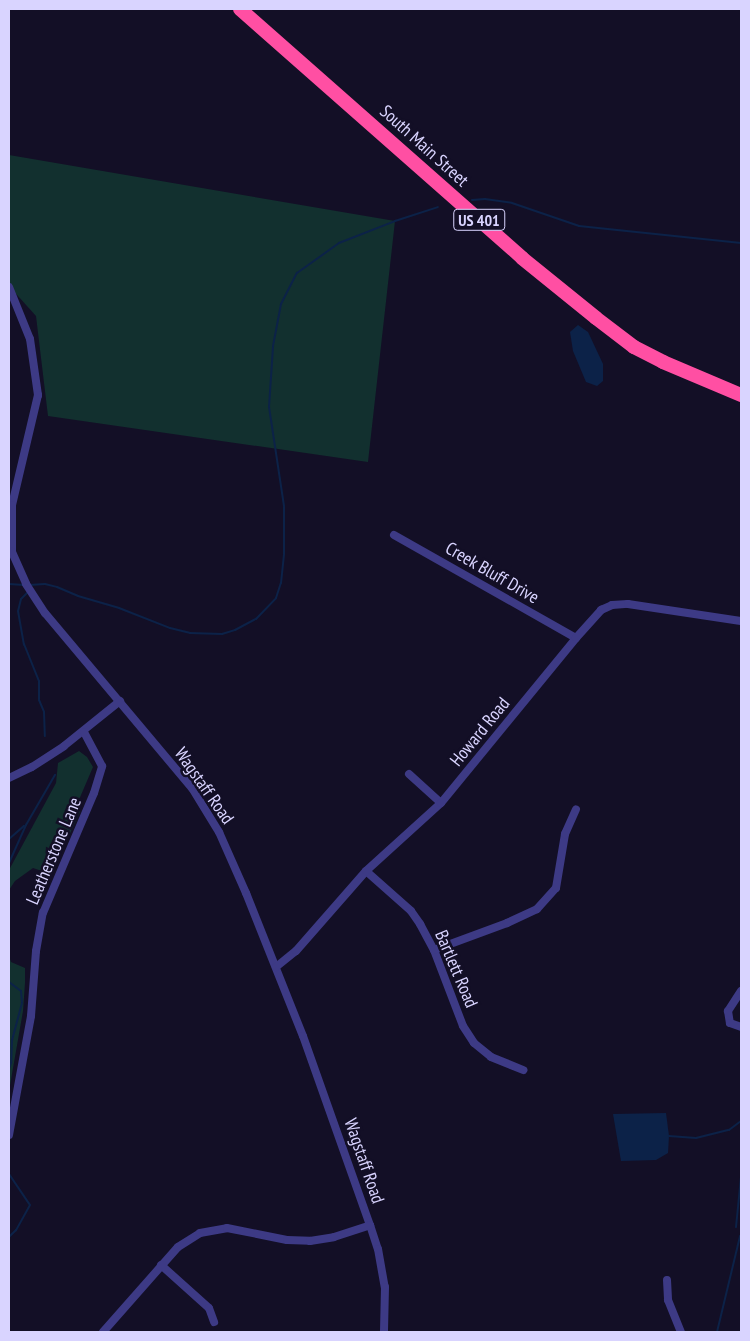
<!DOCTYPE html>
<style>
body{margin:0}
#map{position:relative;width:750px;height:1341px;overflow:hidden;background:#130f26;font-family:"PT Sans Narrow",sans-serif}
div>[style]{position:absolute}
.green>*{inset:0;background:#12302f}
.water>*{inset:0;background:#0c2248}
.stream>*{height:2px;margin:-1px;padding:0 1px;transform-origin:1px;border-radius:1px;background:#0c2248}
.street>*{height:8px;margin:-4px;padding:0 4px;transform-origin:4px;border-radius:4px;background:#3d3a85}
.highway>*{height:14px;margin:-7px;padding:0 7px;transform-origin:7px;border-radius:7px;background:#ff4fa3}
span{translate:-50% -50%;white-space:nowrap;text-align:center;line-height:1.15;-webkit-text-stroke:5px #130f26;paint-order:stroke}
.shield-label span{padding:1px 4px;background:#130f26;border:1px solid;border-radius:4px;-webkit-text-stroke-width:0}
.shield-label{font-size:16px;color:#d9d4ff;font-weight:700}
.street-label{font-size:18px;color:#d9d4ff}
.frame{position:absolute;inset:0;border:10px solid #d9d4ff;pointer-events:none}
</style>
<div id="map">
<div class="green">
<i style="clip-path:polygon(9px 155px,395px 221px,368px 462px,48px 416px,36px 316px,9px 286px)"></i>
<i style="clip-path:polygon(79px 751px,87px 757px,93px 767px,78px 802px,80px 812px,51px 874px,33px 868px,15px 881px,9px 890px,9px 870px,56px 783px,58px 763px)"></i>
<i style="clip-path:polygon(9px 956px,11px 962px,25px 968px,25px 983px,23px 1011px,9px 1091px)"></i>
</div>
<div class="water">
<i style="clip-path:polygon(578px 325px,588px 332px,603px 364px,603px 381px,597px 386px,586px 382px,573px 351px,570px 332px)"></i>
<i style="clip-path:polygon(666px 1113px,669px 1136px,668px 1153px,656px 1160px,621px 1161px,613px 1114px)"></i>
</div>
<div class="stream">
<i style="left:472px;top:200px;width:13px;rotate:-4deg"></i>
<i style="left:485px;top:199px;width:27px;rotate:8deg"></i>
<i style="left:512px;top:203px;width:71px;rotate:18.9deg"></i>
<i style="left:579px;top:226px;width:163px;rotate:6deg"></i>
<i style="left:9px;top:584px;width:15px;rotate:4deg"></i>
<i style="left:29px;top:585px;width:16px;rotate:-4deg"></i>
<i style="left:45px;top:584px;width:12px;rotate:14deg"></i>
<i style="left:57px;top:587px;width:23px;rotate:23deg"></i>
<i style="left:78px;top:596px;width:43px;rotate:16.3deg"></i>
<i style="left:119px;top:608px;width:55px;rotate:21.4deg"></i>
<i style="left:170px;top:628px;width:21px;rotate:14deg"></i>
<i style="left:190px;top:633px;width:32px;rotate:2deg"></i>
<i style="left:222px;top:634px;width:14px;rotate:-17deg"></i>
<i style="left:235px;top:630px;width:24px;rotate:-28deg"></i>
<i style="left:256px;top:619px;width:29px;rotate:-46deg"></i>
<i style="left:276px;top:598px;width:16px;rotate:-72deg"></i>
<i style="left:281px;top:583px;width:29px;rotate:-84deg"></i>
<i style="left:284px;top:554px;width:48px;rotate:-90deg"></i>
<i style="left:284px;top:506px;width:100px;rotate:-98.6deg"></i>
<i style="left:269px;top:407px;width:61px;rotate:-86.2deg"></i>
<i style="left:273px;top:346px;width:43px;rotate:-79.2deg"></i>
<i style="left:281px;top:304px;width:35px;rotate:-63deg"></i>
<i style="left:297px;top:273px;width:52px;rotate:-35.5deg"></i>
<i style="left:339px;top:243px;width:60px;rotate:-21.4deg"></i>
<i style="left:395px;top:221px;width:45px;rotate:-18deg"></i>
<i style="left:29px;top:591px;width:11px;rotate:135deg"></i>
<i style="left:21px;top:599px;width:12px;rotate:104deg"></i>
<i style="left:18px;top:611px;width:34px;rotate:80deg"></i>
<i style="left:24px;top:644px;width:40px;rotate:68deg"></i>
<i style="left:39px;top:681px;width:19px;rotate:90deg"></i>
<i style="left:39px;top:700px;width:13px;rotate:67deg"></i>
<i style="left:44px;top:712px;width:24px;rotate:88deg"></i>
<i style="left:9px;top:839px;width:20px;rotate:-41deg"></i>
<i style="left:9px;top:863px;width:42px;rotate:-65.9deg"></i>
<i style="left:26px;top:825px;width:58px;rotate:-59.9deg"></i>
<i style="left:9px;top:982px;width:15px;rotate:37deg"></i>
<i style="left:21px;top:991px;width:12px;rotate:85deg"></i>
<i style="left:22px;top:1003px;width:38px;rotate:105deg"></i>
<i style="left:12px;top:1040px;width:23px;rotate:92deg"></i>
<i style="left:11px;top:1063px;width:6px;rotate:108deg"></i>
<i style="left:669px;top:1136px;width:27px;rotate:4deg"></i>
<i style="left:696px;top:1138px;width:34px;rotate:-14deg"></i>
<i style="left:729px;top:1130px;width:15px;rotate:-37deg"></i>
<i style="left:9px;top:1174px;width:37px;rotate:56deg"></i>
<i style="left:30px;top:1205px;width:29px;rotate:119deg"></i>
<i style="left:16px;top:1230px;width:10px;rotate:135deg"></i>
<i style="left:736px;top:1227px;width:50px;rotate:-84.3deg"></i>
<i style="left:717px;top:1332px;width:99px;rotate:-76.5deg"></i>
</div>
<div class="street">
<i style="left:9px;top:287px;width:56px;rotate:68deg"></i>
<i style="left:30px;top:339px;width:57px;rotate:81.9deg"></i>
<i style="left:38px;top:395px;width:113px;rotate:103.3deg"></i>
<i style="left:12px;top:505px;width:47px;rotate:90deg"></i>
<i style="left:12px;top:552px;width:35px;rotate:66deg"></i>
<i style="left:26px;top:584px;width:35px;rotate:57deg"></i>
<i style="left:45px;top:613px;width:229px;rotate:50deg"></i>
<i style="left:192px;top:788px;width:52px;rotate:58.5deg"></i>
<i style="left:219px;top:832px;width:67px;rotate:66.1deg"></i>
<i style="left:246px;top:893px;width:154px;rotate:68.3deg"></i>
<i style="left:303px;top:1036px;width:201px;rotate:70.5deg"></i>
<i style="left:370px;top:1225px;width:25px;rotate:72deg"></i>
<i style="left:378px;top:1249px;width:39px;rotate:80deg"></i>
<i style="left:385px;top:1287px;width:45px;rotate:91.3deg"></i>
<i style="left:394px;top:535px;width:209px;rotate:29.5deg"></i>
<i style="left:409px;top:774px;width:43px;rotate:42.2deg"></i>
<i style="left:9px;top:778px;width:25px;rotate:-26deg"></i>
<i style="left:32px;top:767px;width:38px;rotate:-33deg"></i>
<i style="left:64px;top:746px;width:72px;rotate:-38.8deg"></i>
<i style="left:366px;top:871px;width:60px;rotate:41.6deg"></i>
<i style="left:411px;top:911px;width:16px;rotate:55deg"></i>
<i style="left:420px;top:924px;width:30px;rotate:62deg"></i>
<i style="left:434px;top:950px;width:81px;rotate:69.1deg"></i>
<i style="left:463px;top:1026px;width:20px;rotate:57deg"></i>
<i style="left:474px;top:1043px;width:22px;rotate:39deg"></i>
<i style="left:491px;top:1057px;width:35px;rotate:22deg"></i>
<i style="left:434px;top:950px;width:78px;rotate:-20.3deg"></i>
<i style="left:507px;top:923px;width:33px;rotate:-25deg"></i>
<i style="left:537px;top:909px;width:28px;rotate:-48deg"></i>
<i style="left:556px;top:888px;width:55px;rotate:-80.5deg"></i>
<i style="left:565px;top:834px;width:27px;rotate:-66deg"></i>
<i style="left:276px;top:967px;width:26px;rotate:-39deg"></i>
<i style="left:296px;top:951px;width:106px;rotate:-48.8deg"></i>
<i style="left:366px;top:871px;width:101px;rotate:-42.2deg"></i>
<i style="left:441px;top:803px;width:213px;rotate:-50.7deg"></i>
<i style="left:576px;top:638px;width:38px;rotate:-48deg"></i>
<i style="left:601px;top:610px;width:12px;rotate:-24deg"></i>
<i style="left:612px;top:605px;width:16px;rotate:-4deg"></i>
<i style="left:628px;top:604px;width:114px;rotate:8.6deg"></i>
<i style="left:741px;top:991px;width:24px;rotate:123deg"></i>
<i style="left:728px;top:1011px;width:12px;rotate:81deg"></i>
<i style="left:730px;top:1023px;width:12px;rotate:20deg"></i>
<i style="left:9px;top:1135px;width:121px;rotate:-79.5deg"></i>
<i style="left:31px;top:1016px;width:65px;rotate:-85.6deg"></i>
<i style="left:36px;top:951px;width:39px;rotate:-80deg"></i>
<i style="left:43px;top:913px;width:130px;rotate:-67deg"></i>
<i style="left:94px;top:793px;width:28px;rotate:-73deg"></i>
<i style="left:102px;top:766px;width:38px;rotate:-118deg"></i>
<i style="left:161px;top:1265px;width:64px;rotate:41.9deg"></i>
<i style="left:209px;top:1308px;width:15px;rotate:70deg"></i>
<i style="left:667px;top:1280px;width:20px;rotate:87deg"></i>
<i style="left:668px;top:1300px;width:35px;rotate:68deg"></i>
<i style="left:103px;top:1332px;width:113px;rotate:-48.6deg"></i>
<i style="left:178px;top:1247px;width:26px;rotate:-32deg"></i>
<i style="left:200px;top:1233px;width:27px;rotate:-10deg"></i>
<i style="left:227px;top:1228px;width:61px;rotate:11.3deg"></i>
<i style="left:287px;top:1240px;width:23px;rotate:2deg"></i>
<i style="left:310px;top:1241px;width:24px;rotate:-9deg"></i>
<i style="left:334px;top:1237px;width:38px;rotate:-18deg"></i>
</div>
<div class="highway">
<i style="left:240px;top:9px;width:376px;rotate:41.4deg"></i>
<i style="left:522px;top:258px;width:95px;rotate:39deg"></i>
<i style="left:596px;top:318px;width:48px;rotate:37.3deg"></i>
<i style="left:634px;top:347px;width:33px;rotate:27deg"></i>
<i style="left:663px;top:362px;width:85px;rotate:22.9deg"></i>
</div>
<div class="shield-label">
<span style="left:479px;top:220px">US 401</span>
</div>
<div class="street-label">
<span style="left:424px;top:146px;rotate:42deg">South Main Street</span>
<span style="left:492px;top:573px;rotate:30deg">Creek Bluff Drive</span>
<span style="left:480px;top:732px;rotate:-51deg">Howard Road</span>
<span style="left:204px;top:786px;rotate:55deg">Wagstaff Road</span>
<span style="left:54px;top:851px;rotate:-67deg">Leatherstone Lane</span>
<span style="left:456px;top:969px;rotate:67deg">Bartlett Road</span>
<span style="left:364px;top:1161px;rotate:71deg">Wagstaff Road</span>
</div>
<div class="frame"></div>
</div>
